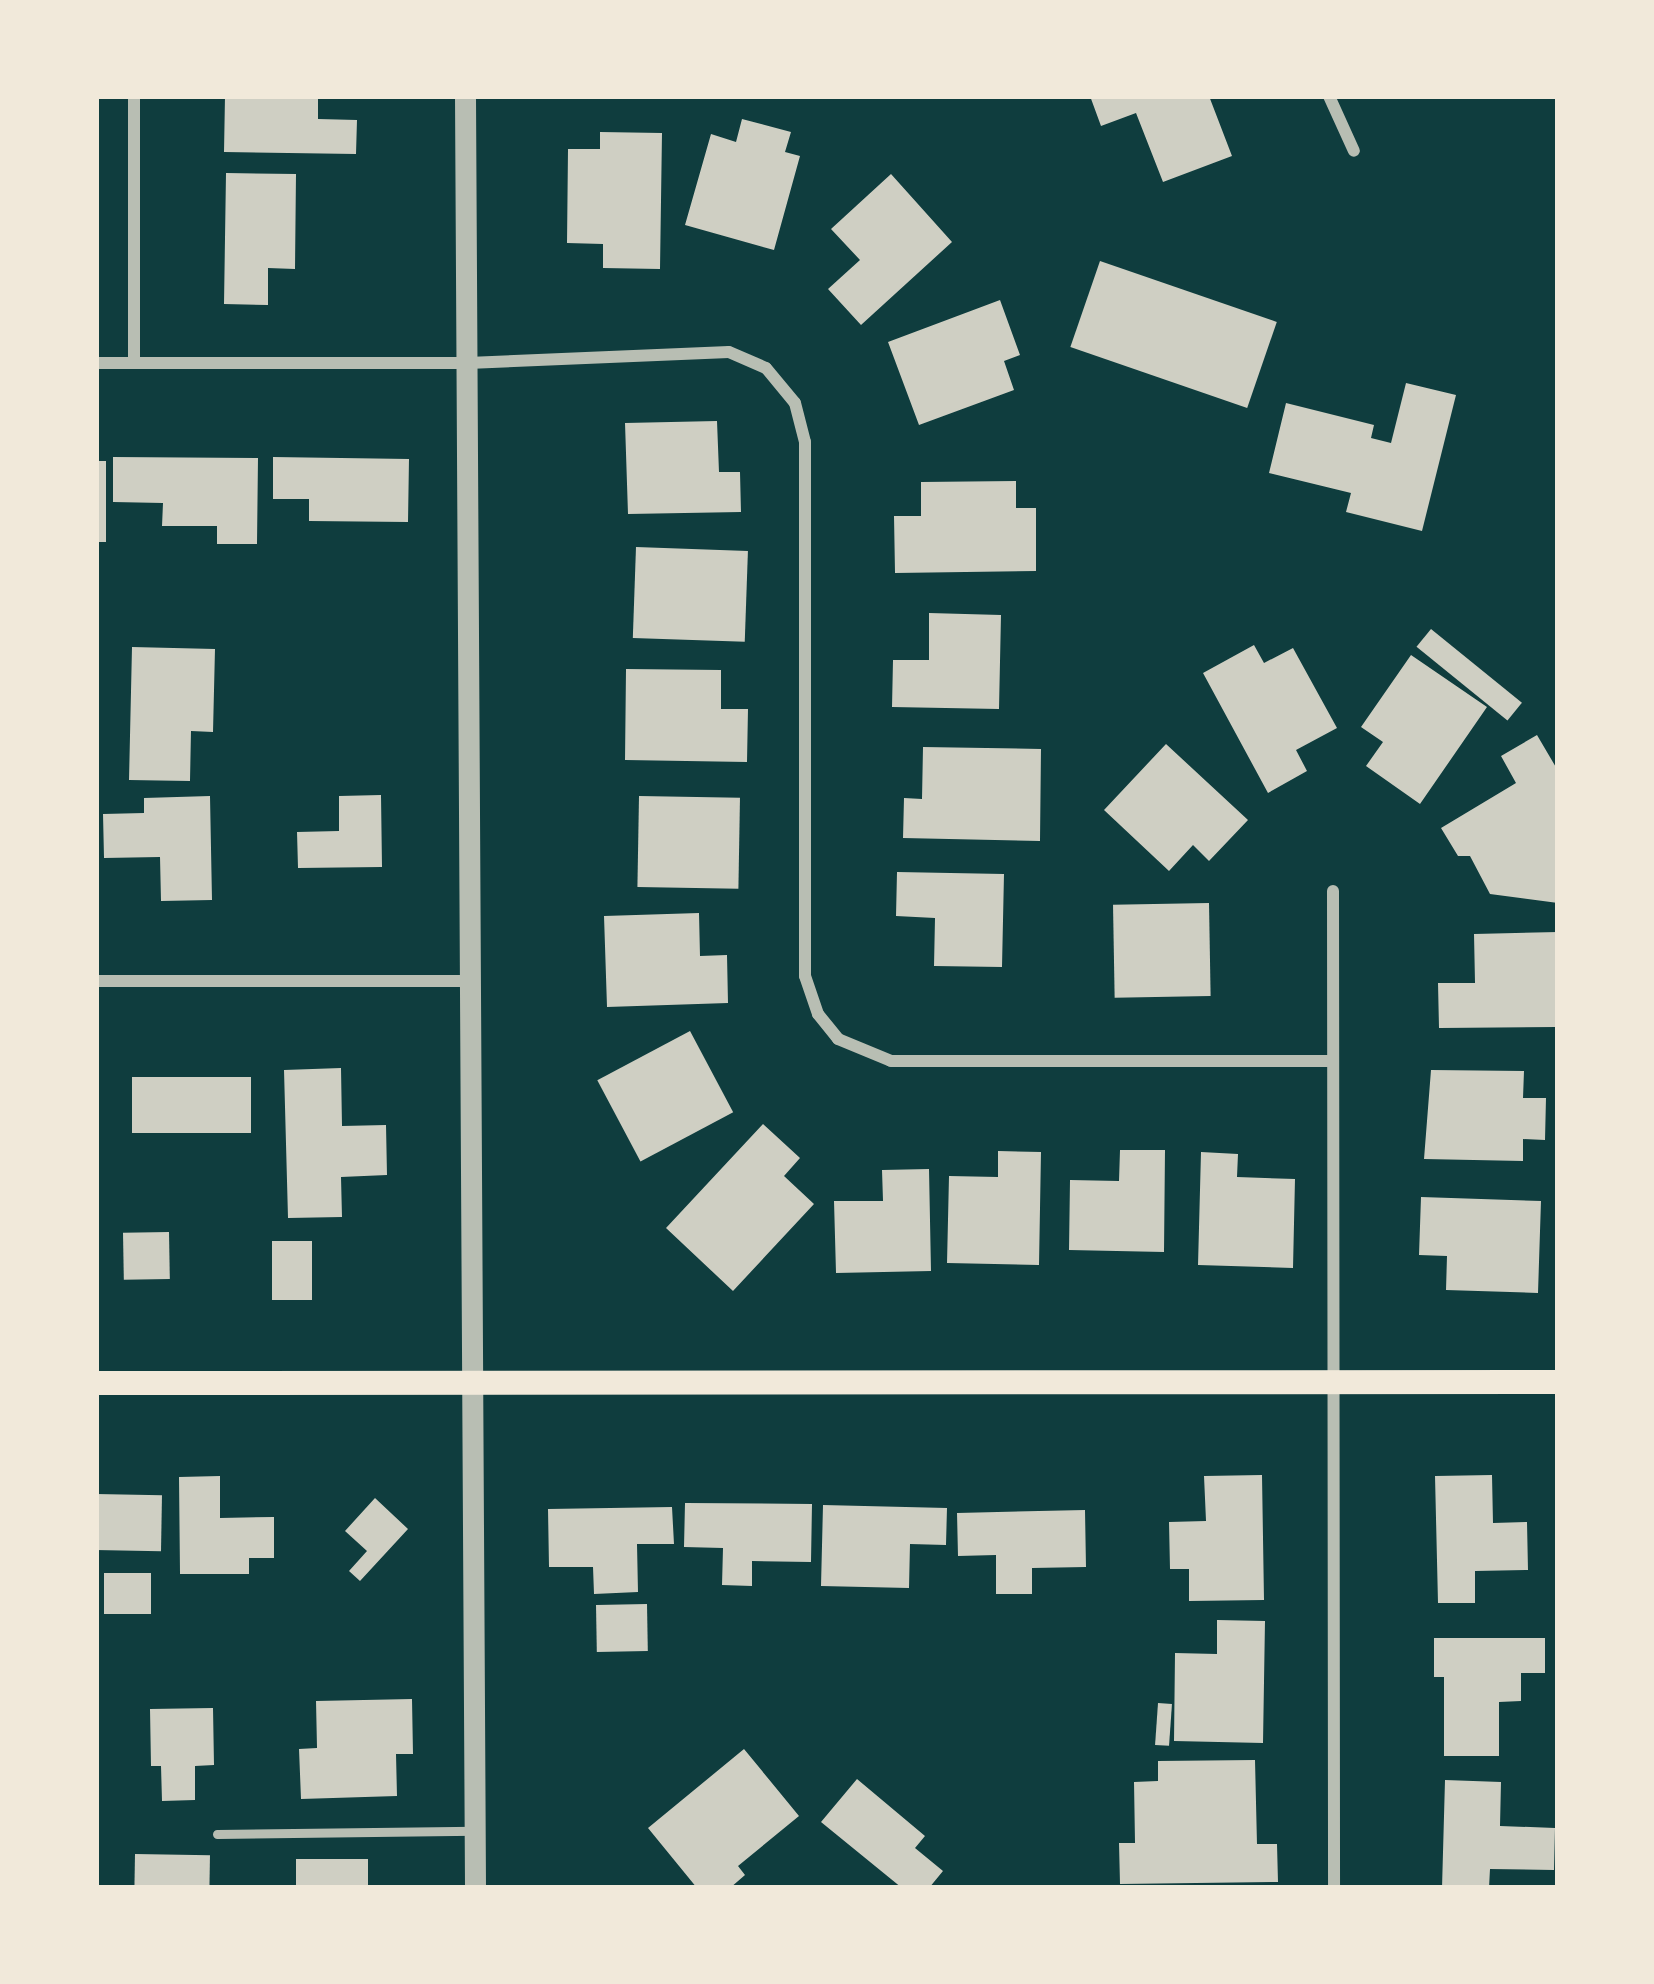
<!DOCTYPE html>
<html>
<head>
<meta charset="utf-8">
<style>
  body { margin:0 }
  #map { position:relative; width:1654px; height:1984px; overflow:hidden; background:#0f3d3e; font-family:Raleway,sans-serif }
  div>[style] { position:absolute }
  .building>* { inset:0; background:#cfcfc3; transform-origin:0 0 }
  .service>* { height:9px; margin:-4.5px; padding:0 4.5px; transform-origin:4.5px; border-radius:4.5px; background:#b8beb3 }
  .minor>* { height:12px; margin:-6px; padding:0 6px; transform-origin:6px; border-radius:6px; background:#b8beb3 }
  .tertiary>* { height:21px; margin:-10.5px; padding:0 10.5px; transform-origin:10.5px; border-radius:10.5px; background:#b8beb3 }
  .secondary>* { height:24px; margin:-12px; padding:0 12px; transform-origin:12px; border-radius:12px; background:#f1e9da }
  span { translate:-50% -50%; white-space:nowrap; text-align:center; line-height:1.15; -webkit-text-stroke:9px #f1e9da; paint-order:stroke }
  .frame { position:absolute; inset:0; border:99px solid #f1e9da; pointer-events:none }
</style>
</head>
<body>
<div id="map">
  <div class="building">
    <div style="clip-path:polygon(225px 96px,318px 96px,318px 119px,357px 120px,356px 154px,224px 152px)"></div>
    <div style="clip-path:polygon(1090px 96px,1209px 96px,1232px 156px,1163px 182px,1136px 113px,1101px 126px)"></div>
    <div style="clip-path:polygon(742px 119px,791px 132px,785px 152px,800px 156px,774px 250px,685px 225px,711px 134px,736px 142px)"></div>
    <div style="clip-path:polygon(600px 132px,662px 133px,660px 269px,603px 268px,603px 244px,567px 243px,568px 149px,600px 149px)"></div>
    <div style="clip-path:polygon(226px 173px,296px 174px,295px 269px,268px 268px,268px 305px,224px 304px)"></div>
    <div style="clip-path:polygon(891px 174px,952px 242px,861px 325px,828px 289px,860px 260px,831px 229px)"></div>
    <div style="left:1100px;top:261px;width:187px;height:91px;rotate:19deg"></div>
    <div style="clip-path:polygon(1000px 300px,1020px 355px,1004px 361px,1014px 390px,919px 425px,888px 342px)"></div>
    <div style="clip-path:polygon(1406px 383px,1456px 395px,1422px 531px,1346px 512px,1351px 493px,1269px 473px,1286px 403px,1374px 425px,1371px 438px,1391px 443px)"></div>
    <div style="clip-path:polygon(717px 421px,719px 472px,740px 472px,741px 512px,628px 514px,625px 423px)"></div>
    <div style="clip-path:polygon(113px 457px,258px 458px,257px 544px,217px 544px,217px 526px,162px 526px,163px 503px,113px 502px)"></div>
    <div style="clip-path:polygon(273px 457px,409px 459px,408px 522px,309px 521px,309px 499px,273px 499px)"></div>
    <div style="left:96px;top:461px;width:10px;height:81px"></div>
    <div style="clip-path:polygon(1016px 481px,1016px 508px,1036px 508px,1036px 571px,895px 573px,894px 516px,921px 516px,921px 482px)"></div>
    <div style="left:636px;top:547px;width:112px;height:91px;rotate:2deg"></div>
    <div style="clip-path:polygon(929px 613px,1001px 615px,999px 709px,892px 707px,893px 660px,929px 660px)"></div>
    <div style="left:1431px;top:629px;width:117px;height:23px;rotate:39deg"></div>
    <div style="clip-path:polygon(1254px 645px,1264px 663px,1293px 648px,1337px 728px,1296px 750px,1307px 771px,1268px 793px,1203px 673px)"></div>
    <div style="clip-path:polygon(132px 647px,215px 649px,213px 732px,191px 731px,190px 781px,129px 780px)"></div>
    <div style="clip-path:polygon(1411px 655px,1487px 707px,1420px 804px,1366px 766px,1383px 742px,1361px 727px)"></div>
    <div style="clip-path:polygon(626px 669px,721px 670px,721px 709px,748px 709px,747px 762px,625px 760px)"></div>
    <div style="clip-path:polygon(1537px 735px,1557px 769px,1558px 903px,1490px 894px,1470px 856px,1458px 856px,1441px 828px,1516px 783px,1501px 756px)"></div>
    <div style="clip-path:polygon(1166px 744px,1248px 820px,1209px 861px,1193px 845px,1169px 871px,1104px 810px)"></div>
    <div style="clip-path:polygon(923px 747px,1041px 749px,1040px 841px,903px 838px,904px 798px,922px 799px)"></div>
    <div style="clip-path:polygon(381px 795px,382px 867px,298px 868px,297px 832px,339px 831px,339px 796px)"></div>
    <div style="clip-path:polygon(210px 796px,212px 900px,161px 901px,160px 857px,104px 858px,103px 814px,144px 813px,144px 798px)"></div>
    <div style="left:639px;top:796px;width:101px;height:91px;rotate:1deg"></div>
    <div style="clip-path:polygon(897px 872px,1004px 874px,1002px 967px,934px 966px,935px 918px,896px 916px)"></div>
    <div style="left:1209px;top:903px;width:93px;height:96px;rotate:89deg"></div>
    <div style="clip-path:polygon(699px 913px,700px 956px,727px 955px,728px 1003px,607px 1007px,604px 916px)"></div>
    <div style="clip-path:polygon(1558px 932px,1556px 1027px,1439px 1028px,1438px 983px,1475px 983px,1474px 934px)"></div>
    <div style="left:690px;top:1031px;width:92px;height:105px;rotate:62deg"></div>
    <div style="clip-path:polygon(341px 1068px,342px 1126px,386px 1125px,387px 1175px,341px 1177px,342px 1217px,288px 1218px,284px 1070px)"></div>
    <div style="clip-path:polygon(1431px 1070px,1524px 1071px,1523px 1098px,1546px 1098px,1545px 1140px,1523px 1139px,1523px 1161px,1424px 1159px)"></div>
    <div style="left:132px;top:1077px;width:119px;height:56px"></div>
    <div style="clip-path:polygon(763px 1124px,800px 1158px,784px 1176px,814px 1204px,733px 1291px,666px 1228px)"></div>
    <div style="clip-path:polygon(1120px 1150px,1165px 1150px,1164px 1252px,1069px 1250px,1070px 1180px,1119px 1181px)"></div>
    <div style="clip-path:polygon(998px 1151px,1041px 1152px,1039px 1265px,947px 1263px,949px 1176px,998px 1177px)"></div>
    <div style="clip-path:polygon(1201px 1152px,1238px 1154px,1237px 1177px,1295px 1179px,1293px 1268px,1198px 1265px)"></div>
    <div style="clip-path:polygon(929px 1169px,931px 1271px,836px 1273px,834px 1201px,883px 1201px,882px 1170px)"></div>
    <div style="clip-path:polygon(1421px 1197px,1541px 1201px,1538px 1293px,1446px 1290px,1447px 1256px,1419px 1255px)"></div>
    <div style="left:169px;top:1232px;width:47px;height:46px;rotate:89deg"></div>
    <div style="left:272px;top:1241px;width:40px;height:59px"></div>
    <div style="clip-path:polygon(1262px 1475px,1264px 1600px,1189px 1601px,1189px 1569px,1170px 1569px,1169px 1522px,1206px 1521px,1204px 1476px)"></div>
    <div style="clip-path:polygon(1492px 1475px,1493px 1523px,1527px 1522px,1528px 1570px,1475px 1571px,1475px 1603px,1438px 1603px,1435px 1476px)"></div>
    <div style="clip-path:polygon(220px 1476px,220px 1518px,274px 1517px,274px 1558px,249px 1558px,249px 1574px,180px 1574px,179px 1477px)"></div>
    <div style="left:96px;top:1494px;width:66px;height:56px;rotate:1deg"></div>
    <div style="clip-path:polygon(375px 1498px,408px 1529px,360px 1581px,349px 1571px,367px 1551px,345px 1531px)"></div>
    <div style="clip-path:polygon(685px 1503px,812px 1504px,811px 1562px,752px 1561px,752px 1586px,722px 1585px,723px 1548px,684px 1547px)"></div>
    <div style="clip-path:polygon(823px 1505px,947px 1508px,946px 1545px,910px 1544px,909px 1588px,821px 1586px)"></div>
    <div style="clip-path:polygon(672px 1507px,674px 1544px,637px 1544px,638px 1592px,594px 1594px,593px 1567px,549px 1567px,548px 1509px)"></div>
    <div style="clip-path:polygon(1085px 1510px,1086px 1567px,1032px 1568px,1032px 1594px,996px 1594px,996px 1555px,958px 1556px,957px 1513px)"></div>
    <div style="left:104px;top:1573px;width:47px;height:41px"></div>
    <div style="left:647px;top:1604px;width:47px;height:51px;rotate:89deg"></div>
    <div style="clip-path:polygon(1217px 1620px,1265px 1621px,1263px 1743px,1174px 1741px,1175px 1653px,1217px 1654px)"></div>
    <div style="clip-path:polygon(1434px 1638px,1545px 1638px,1545px 1673px,1521px 1673px,1521px 1701px,1499px 1702px,1499px 1756px,1444px 1756px,1444px 1677px,1434px 1677px)"></div>
    <div style="clip-path:polygon(412px 1699px,413px 1754px,396px 1754px,397px 1796px,301px 1799px,299px 1749px,317px 1748px,316px 1701px)"></div>
    <div style="left:1158px;top:1703px;width:14px;height:42px;rotate:4deg"></div>
    <div style="clip-path:polygon(213px 1708px,214px 1765px,195px 1766px,195px 1800px,162px 1801px,161px 1766px,151px 1766px,150px 1709px)"></div>
    <div style="clip-path:polygon(744px 1749px,799px 1816px,738px 1866px,745px 1875px,730px 1888px,697px 1888px,648px 1828px)"></div>
    <div style="clip-path:polygon(1255px 1760px,1257px 1844px,1277px 1844px,1278px 1882px,1120px 1884px,1119px 1843px,1135px 1843px,1134px 1782px,1158px 1781px,1158px 1761px)"></div>
    <div style="clip-path:polygon(857px 1779px,925px 1836px,915px 1848px,943px 1871px,929px 1888px,902px 1888px,821px 1822px)"></div>
    <div style="clip-path:polygon(1445px 1780px,1501px 1782px,1500px 1826px,1555px 1828px,1554px 1870px,1490px 1869px,1489px 1888px,1442px 1888px)"></div>
    <div style="left:135px;top:1854px;width:75px;height:34px;rotate:1deg"></div>
    <div style="left:296px;top:1859px;width:72px;height:29px"></div>
  </div>
  <div class="service">
    <div style="left:217px;top:1834px;width:258px;rotate:-0.7deg"></div>
  </div>
  <div class="minor">
    <div style="left:134px;top:96px;width:267px;rotate:90deg"></div>
    <div style="left:1329px;top:96px;width:60px;rotate:65.6deg"></div>
    <div style="left:96px;top:363px;width:372px"></div>
    <div style="left:468px;top:363px;width:261px;rotate:-2.4deg"></div>
    <div style="left:729px;top:352px;width:40px;rotate:23.4deg"></div>
    <div style="left:766px;top:368px;width:45px;rotate:50.4deg"></div>
    <div style="left:795px;top:403px;width:40px;rotate:75.6deg"></div>
    <div style="left:805px;top:442px;width:534px;rotate:90deg"></div>
    <div style="left:805px;top:976px;width:40px;rotate:71.1deg"></div>
    <div style="left:818px;top:1014px;width:32px;rotate:51deg"></div>
    <div style="left:838px;top:1039px;width:57px;rotate:22.5deg"></div>
    <div style="left:891px;top:1061px;width:442px"></div>
    <div style="left:1333px;top:891px;width:997px;rotate:89.94deg"></div>
    <div style="left:96px;top:981px;width:373px"></div>
  </div>
  <div class="tertiary">
    <div style="left:465px;top:96px;width:1792px;rotate:89.68deg"></div>
  </div>
  <div class="secondary">
    <div style="left:96px;top:1383px;width:1462px;rotate:-0.04deg"></div>
  </div>
  <div class="frame"></div>
</div>
</body>
</html>
